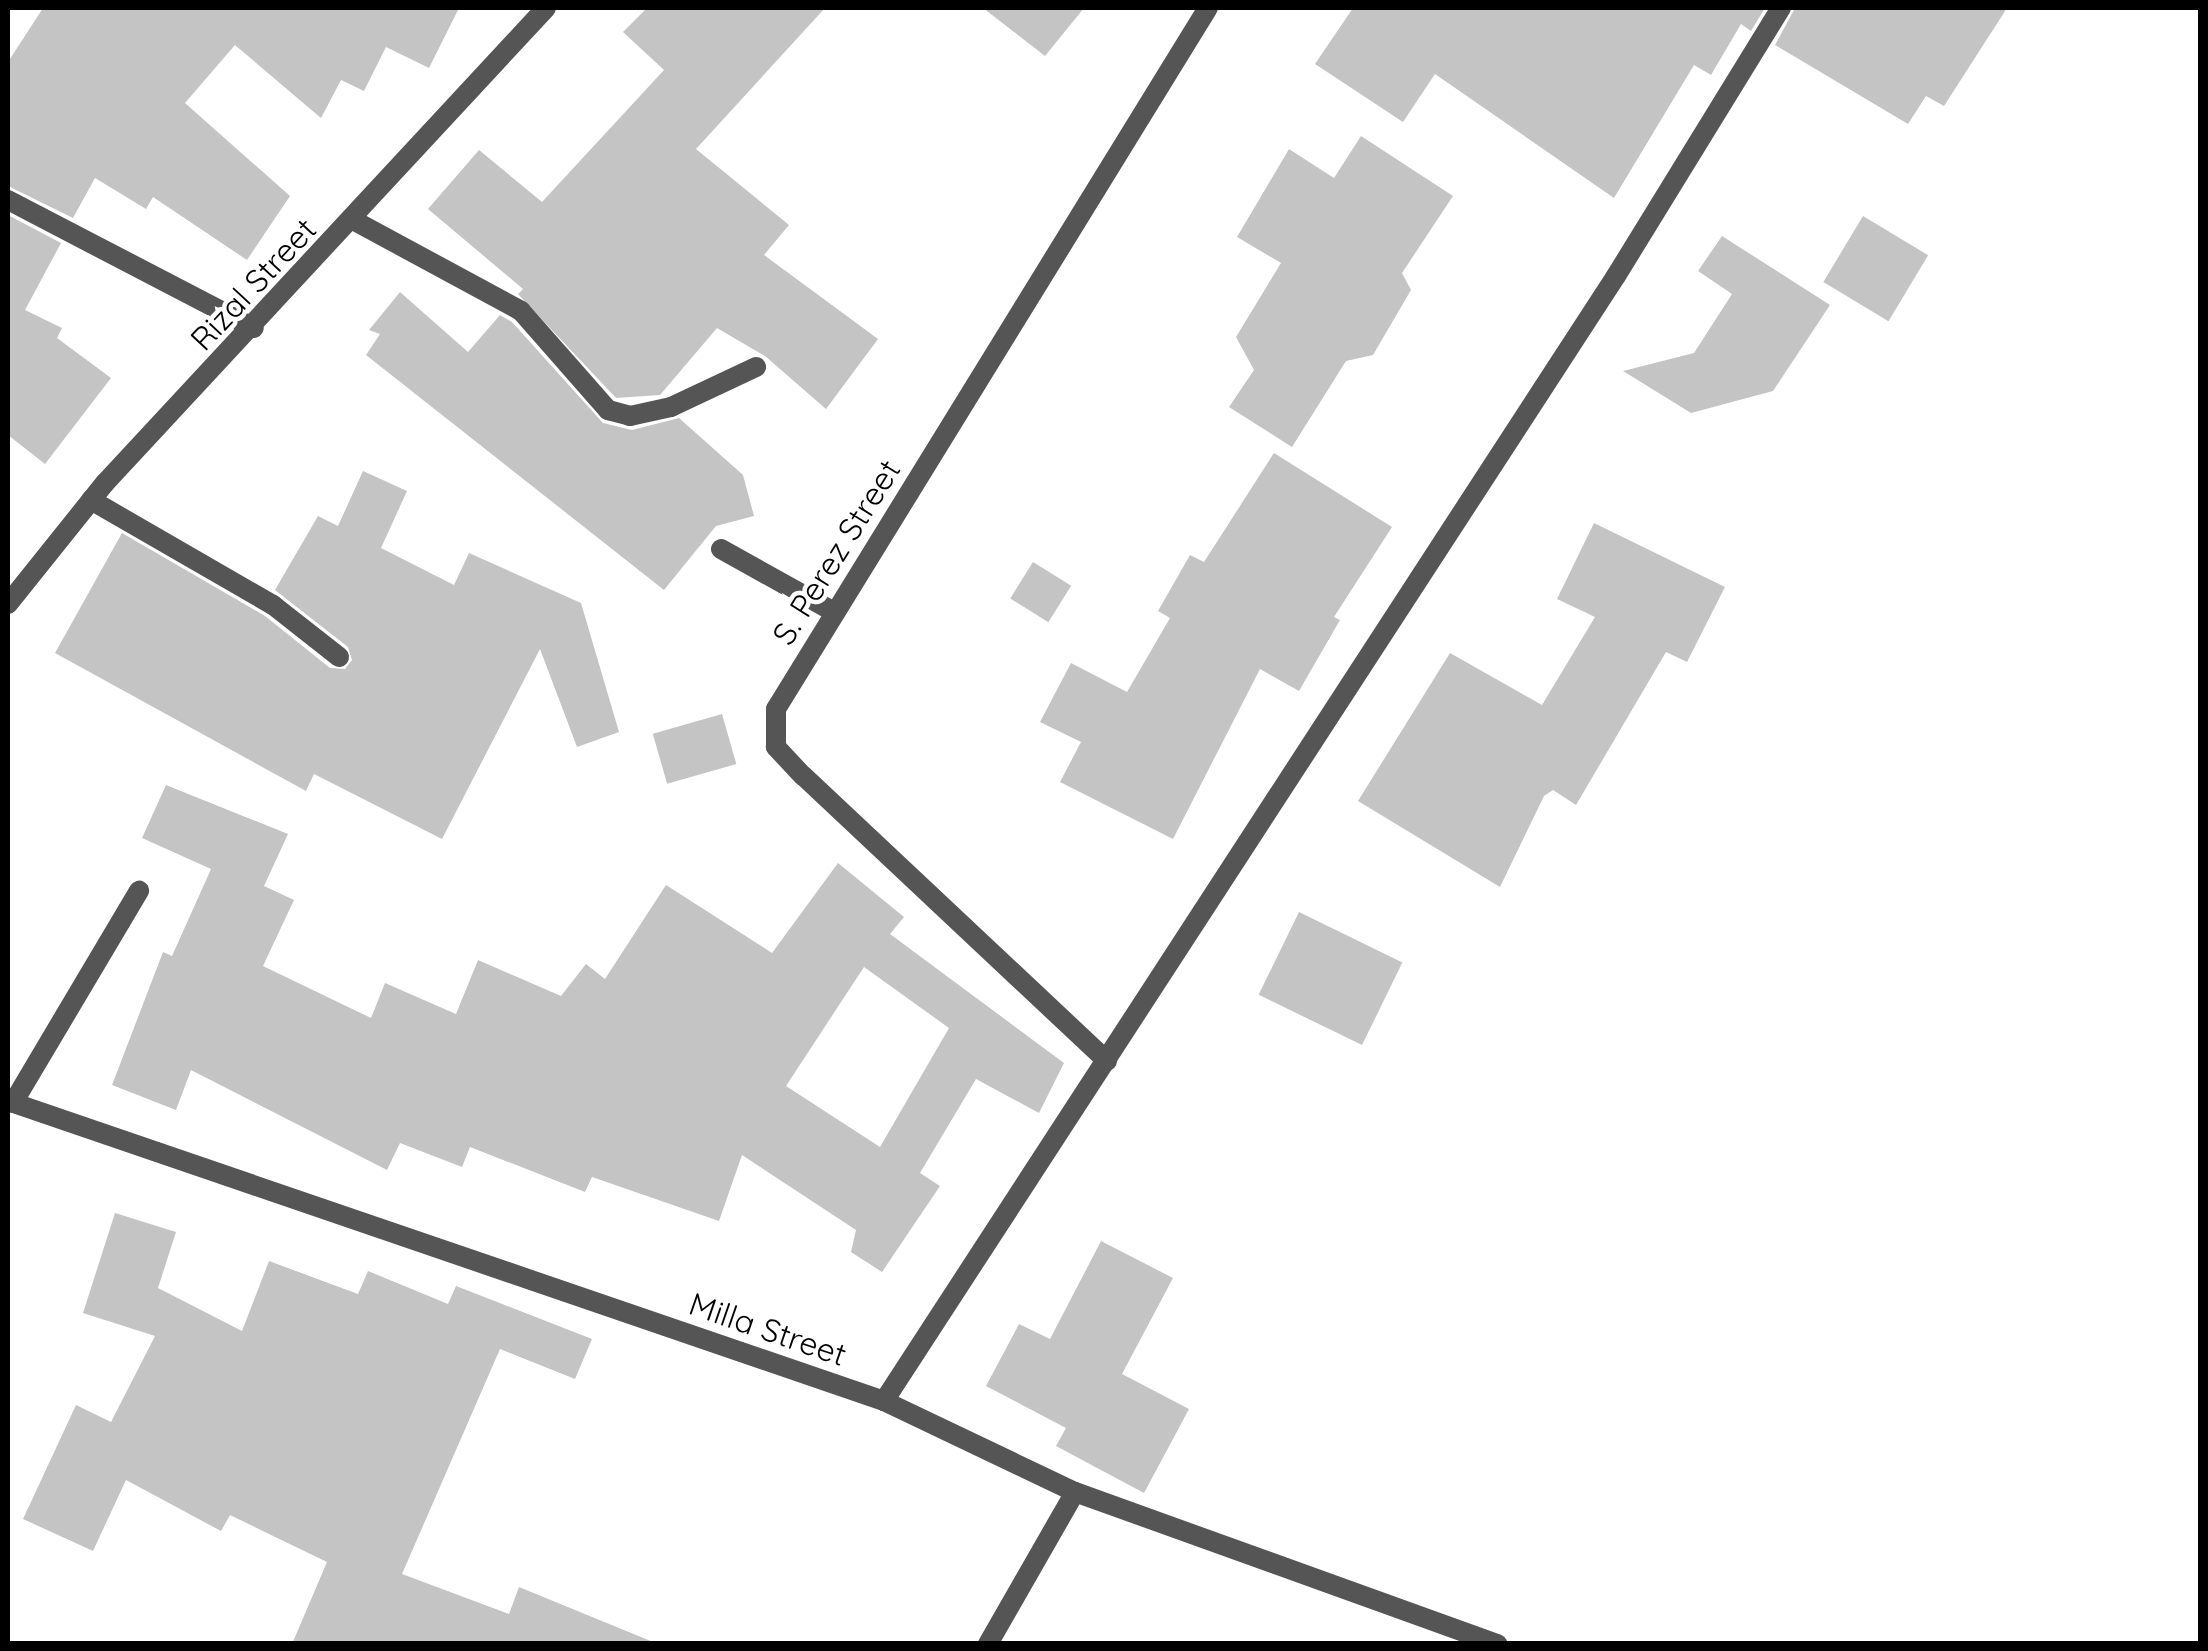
<!DOCTYPE html>
<html>
<head>
<meta charset="utf-8">
<style>
  body { margin:0 }
  #map { position:relative; width:2208px; height:1651px; overflow:hidden; background:#fff; font-family:Quicksand,sans-serif }
  div>[style] { position:absolute }
  .building>* { inset:0; background:#c4c4c4; transform-origin:0 0 }
  .minor>* { height:20px; margin:-10px; padding:0 10px; transform-origin:10px; border-radius:10px; background:#555 }
  .tertiary>* { height:20px; margin:-10px; padding:0 10px; transform-origin:10px; border-radius:10px; background:#555 }
  span { translate:-50% -50%; white-space:nowrap; text-align:center; line-height:1.15; -webkit-text-stroke:9px #fff; paint-order:stroke }
  .street-label { font-size:32px; color:#000 }
  .frame { position:absolute; inset:0; border:10px solid #000; pointer-events:none }
</style>
</head>
<body>
<div id="map">
  <div class="building">
    <div style="clip-path:polygon(43px 8px,459px 8px,429px 68px,386px 47px,364px 91px,341px 80px,321px 118px,235px 45px,185px 103px,290px 196px,247px 260px,153px 197px,146px 209px,95px 178px,73px 218px,8px 186px,8px 62px)"></div>
    <div style="clip-path:polygon(647px 8px,825px 8px,696px 149px,789px 225px,764px 255px,878px 339px,826px 409px,765px 356px,717px 328px,660px 395px,616px 398px,518px 294px,523px 289px,428px 209px,479px 150px,542px 202px,664px 70px,623px 32px)"></div>
    <div style="clip-path:polygon(983px 8px,1084px 8px,1045px 56px)"></div>
    <div style="clip-path:polygon(1353px 8px,1765px 8px,1751px 31px,1741px 24px,1711px 75px,1694px 65px,1614px 198px,1435px 74px,1403px 122px,1315px 64px)"></div>
    <div style="clip-path:polygon(1795px 8px,2007px 8px,1944px 106px,1926px 96px,1908px 124px,1775px 45px)"></div>
    <div style="clip-path:polygon(1361px 136px,1453px 196px,1402px 273px,1411px 290px,1373px 355px,1346px 361px,1292px 447px,1229px 407px,1254px 370px,1236px 337px,1281px 263px,1237px 237px,1289px 149px,1334px 178px)"></div>
    <div style="clip-path:polygon(8px 215px,61px 243px,25px 310px,62px 328px,57px 338px,111px 378px,45px 464px,8px 435px)"></div>
    <div style="left:1863px;top:216px;width:76px;height:77px;rotate:31deg"></div>
    <div style="clip-path:polygon(1722px 236px,1830px 305px,1773px 391px,1691px 413px,1623px 371px,1694px 353px,1732px 294px,1698px 271px)"></div>
    <div style="clip-path:polygon(400px 292px,468px 352px,500px 315px,512px 322px,603px 423px,632px 430px,679px 418px,743px 475px,754px 516px,716px 526px,664px 590px,366px 355px,380px 334px,369px 330px)"></div>
    <div style="clip-path:polygon(1274px 453px,1392px 527px,1334px 617px,1340px 620px,1299px 691px,1260px 669px,1173px 839px,1060px 782px,1081px 742px,1040px 722px,1071px 663px,1127px 692px,1170px 618px,1158px 611px,1190px 555px,1204px 562px)"></div>
    <div style="clip-path:polygon(363px 471px,407px 491px,381px 548px,454px 585px,469px 553px,581px 603px,619px 732px,577px 747px,540px 649px,442px 839px,314px 774px,306px 791px,55px 653px,122px 533px,265px 616px,330px 668px,345px 669px,352px 660px,348px 647px,275px 590px,318px 516px,338px 526px)"></div>
    <div style="clip-path:polygon(1594px 523px,1725px 587px,1687px 662px,1666px 652px,1576px 805px,1553px 790px,1544px 796px,1500px 887px,1358px 801px,1450px 653px,1542px 705px,1595px 617px,1557px 599px)"></div>
    <div style="left:1033px;top:562px;width:45px;height:43px;rotate:32deg"></div>
    <div style="left:722px;top:714px;width:52px;height:72px;rotate:74deg"></div>
    <div style="clip-path:polygon(evenodd,166px 785px,288px 834px,264px 886px,294px 900px,263px 966px,371px 1018px,385px 983px,456px 1014px,478px 960px,561px 996px,586px 964px,605px 979px,666px 885px,772px 953px,838px 863px,904px 917px,890px 934px,1064px 1063px,1039px 1113px,976px 1079px,920px 1173px,940px 1186px,882px 1272px,851px 1252px,856px 1230px,742px 1155px,719px 1221px,592px 1177px,585px 1192px,470px 1147px,462px 1167px,400px 1143px,387px 1170px,191px 1070px,176px 1110px,112px 1085px,163px 952px,172px 956px,211px 869px,142px 838px,166px 785px,864px 967px,949px 1028px,880px 1147px,786px 1086px,864px 967px)"></div>
    <div style="left:1299px;top:912px;width:115px;height:92px;rotate:26deg"></div>
    <div style="clip-path:polygon(115px 1213px,176px 1232px,158px 1288px,242px 1331px,269px 1261px,358px 1294px,368px 1271px,448px 1304px,456px 1286px,592px 1339px,575px 1379px,500px 1349px,402px 1574px,509px 1614px,519px 1587px,658px 1644px,292px 1644px,327px 1562px,230px 1515px,221px 1531px,126px 1480px,93px 1551px,23px 1519px,76px 1405px,111px 1422px,155px 1336px,83px 1313px)"></div>
    <div style="clip-path:polygon(1101px 1241px,1173px 1278px,1122px 1374px,1189px 1409px,1144px 1493px,1056px 1446px,1066px 1428px,986px 1386px,1019px 1324px,1050px 1339px)"></div>
  </div>
  <div class="minor">
    <div style="left:8px;top:200px;width:277px;rotate:27.5deg"></div>
    <div style="left:353px;top:220px;width:191px;rotate:28.4deg"></div>
    <div style="left:521px;top:311px;width:132px;rotate:48.7deg"></div>
    <div style="left:608px;top:410px;width:23px;rotate:15deg"></div>
    <div style="left:630px;top:416px;width:42px;rotate:-12.4deg"></div>
    <div style="left:671px;top:407px;width:94px;rotate:-25.2deg"></div>
    <div style="left:91px;top:500px;width:210px;rotate:30deg"></div>
    <div style="left:273px;top:605px;width:84px;rotate:38.2deg"></div>
    <div style="left:721px;top:549px;width:129px;rotate:29.1deg"></div>
    <div style="left:1107px;top:1061px;width:417px;rotate:-136.8deg"></div>
    <div style="left:803px;top:776px;width:40px;rotate:-133deg"></div>
    <div style="left:776px;top:747px;width:38px;rotate:-90deg"></div>
    <div style="left:776px;top:709px;width:823px;rotate:-58.36deg"></div>
    <div style="left:8px;top:1101px;width:926px;rotate:18.9deg"></div>
    <div style="left:884px;top:1401px;width:212px;rotate:25.5deg"></div>
    <div style="left:1075px;top:1492px;width:449px;rotate:19.8deg"></div>
    <div style="left:13px;top:1103px;width:247px;rotate:-59.3deg"></div>
    <div style="left:884px;top:1401px;width:1342px;rotate:-56.95deg"></div>
    <div style="left:1616px;top:276px;width:315px;rotate:-58.4deg"></div>
    <div style="left:988px;top:1644px;width:175px;rotate:-60.2deg"></div>
  </div>
  <div class="tertiary">
    <div style="left:8px;top:604px;width:155px;rotate:-51.3deg"></div>
    <div style="left:105px;top:483px;width:648px;rotate:-47.13deg"></div>
  </div>
  <div class="street-label">
    <span style="left:253px;top:284px;rotate:-47deg">Rizal Street</span>
    <span style="left:836px;top:552px;rotate:-58deg">S. Perez Street</span>
    <span style="left:768px;top:1329px;rotate:19deg">Milla Street</span>
  </div>
  <div class="frame"></div>
</div>
</body>
</html>
